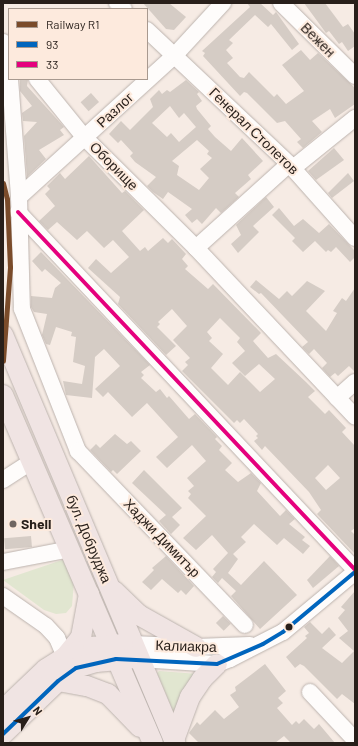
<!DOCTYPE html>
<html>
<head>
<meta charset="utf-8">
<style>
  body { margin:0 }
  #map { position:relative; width:358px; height:746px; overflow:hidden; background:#f6ebe4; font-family:Barlow,sans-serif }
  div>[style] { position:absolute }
  .green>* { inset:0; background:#e1e6d0 }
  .building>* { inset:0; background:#d5ccc5; transform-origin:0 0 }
  .roads { filter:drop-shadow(0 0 1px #bcb3ae) drop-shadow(0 0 1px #bcb3ae) }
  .minor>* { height:16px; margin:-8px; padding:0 8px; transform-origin:8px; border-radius:8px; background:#fefcfb }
  .major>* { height:20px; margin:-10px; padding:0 10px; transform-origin:10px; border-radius:10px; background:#f0e4e3 }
  .bus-1>* { height:4px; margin:-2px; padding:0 2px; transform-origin:2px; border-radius:2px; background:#0065bd }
  .bus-2>* { height:4px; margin:-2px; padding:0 2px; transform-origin:2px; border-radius:2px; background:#e5007d }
  .rail-1>* { height:5px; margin:-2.5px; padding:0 2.5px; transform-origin:2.5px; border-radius:2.5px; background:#7a4b2a }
  .dots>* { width:11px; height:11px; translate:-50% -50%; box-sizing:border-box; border:2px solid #fdeadd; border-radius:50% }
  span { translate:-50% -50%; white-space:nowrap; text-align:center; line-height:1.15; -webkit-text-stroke:4px #fdeadd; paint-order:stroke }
  .street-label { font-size:14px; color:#281f1a }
  .poi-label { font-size:14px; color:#281f1a; font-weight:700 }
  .left { translate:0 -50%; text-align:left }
  .frame { position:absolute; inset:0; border:4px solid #281f1a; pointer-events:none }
  .legend { position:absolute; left:8px; top:8px; width:140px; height:72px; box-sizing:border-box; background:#fdeadd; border:1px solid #a8998f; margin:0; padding:5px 7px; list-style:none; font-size:12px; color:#281f1a }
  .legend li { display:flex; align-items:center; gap:8px; height:20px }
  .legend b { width:20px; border:1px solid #a8998f }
  .north { position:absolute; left:8px; top:698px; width:40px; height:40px; -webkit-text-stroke:3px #fdeadd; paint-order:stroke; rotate:53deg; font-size:11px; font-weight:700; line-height:16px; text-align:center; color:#281f1a }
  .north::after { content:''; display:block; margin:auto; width:14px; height:18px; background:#281f1a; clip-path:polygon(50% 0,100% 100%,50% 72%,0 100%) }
</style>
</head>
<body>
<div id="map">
  <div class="green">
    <div style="clip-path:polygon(65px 559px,74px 581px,72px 606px,66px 613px,56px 614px,44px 610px,3px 580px)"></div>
    <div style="clip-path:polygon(159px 671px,198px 674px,177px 711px,173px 711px,157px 673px)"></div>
  </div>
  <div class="building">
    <div style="clip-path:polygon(143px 3px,169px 3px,186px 17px,174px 30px,166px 29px)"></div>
    <div style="clip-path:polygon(247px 3px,260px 3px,273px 15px,276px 12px,299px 44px,292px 50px,271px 24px,268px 27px,255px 15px,229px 40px,233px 43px,226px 50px,233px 58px,227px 63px,240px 77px,244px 78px,249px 72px,274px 97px,277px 94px,286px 104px,304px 91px,282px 65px,301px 50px,310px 60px,318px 53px,355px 88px,355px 104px,335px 118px,330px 109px,312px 121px,322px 132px,303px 148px,297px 142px,301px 139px,285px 121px,277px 123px,247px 93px,244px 92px,240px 96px,203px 56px,205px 53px,202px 51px,250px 7px)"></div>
    <div style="clip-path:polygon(304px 3px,325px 3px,343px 27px,348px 24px,355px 34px,355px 46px,348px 51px,342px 42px,339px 44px,329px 31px,326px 33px)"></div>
    <div style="clip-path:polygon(20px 79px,28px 79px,27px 86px,64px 127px,60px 130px,64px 135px,39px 150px,46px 159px,27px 177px,24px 136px,37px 122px,23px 121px,22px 113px,32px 106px,20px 91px)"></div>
    <div style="clip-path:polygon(evenodd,186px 80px,199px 92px,197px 94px,202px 101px,196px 106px,197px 109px,211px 126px,208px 129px,215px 137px,231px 151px,242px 138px,263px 161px,248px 175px,251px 179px,235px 193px,239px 197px,221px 213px,216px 208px,202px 224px,197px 219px,192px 223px,185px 215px,192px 209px,168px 192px,163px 199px,153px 192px,147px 186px,156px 177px,135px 162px,130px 156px,133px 153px,121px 140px,118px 143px,109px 134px,121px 121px,130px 130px,153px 107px,150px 99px,159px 90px,162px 94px,167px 90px,170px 92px,186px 80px,170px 106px,179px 118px,184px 113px,196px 127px,179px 142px,171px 133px,167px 137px,152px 123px,170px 106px,186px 80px,197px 140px,209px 151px,207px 154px,212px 158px,200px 169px,209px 178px,199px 190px,177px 175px,179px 166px,172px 161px,197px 140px)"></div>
    <div style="left:91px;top:93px;width:12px;height:14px;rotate:48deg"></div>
    <div style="clip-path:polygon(334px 148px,344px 160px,316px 180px,308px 171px)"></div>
    <div style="clip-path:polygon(evenodd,89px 156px,122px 193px,125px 191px,144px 210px,122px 231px,140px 251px,145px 247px,148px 251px,163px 238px,168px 243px,172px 239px,186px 254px,182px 259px,188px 266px,185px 269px,208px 289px,213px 284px,261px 333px,253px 341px,268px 358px,276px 354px,306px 382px,315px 391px,308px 397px,325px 414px,329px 410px,346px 428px,342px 432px,355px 446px,355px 528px,351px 531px,355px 535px,355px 554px,317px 514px,321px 510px,309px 492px,265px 446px,262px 450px,254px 441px,258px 438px,256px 436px,258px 434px,244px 419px,240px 423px,237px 420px,234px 423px,182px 371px,188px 365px,185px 362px,190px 358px,173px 340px,187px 326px,172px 309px,158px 322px,160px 324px,157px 327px,176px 346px,166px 355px,118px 304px,120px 297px,88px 268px,96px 259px,111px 273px,129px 257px,113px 240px,104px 248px,87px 231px,77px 240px,57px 222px,48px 230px,39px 221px,55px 206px,45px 194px,50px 189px,47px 186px,60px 173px,65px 179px,89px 156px,220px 318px,240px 338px,237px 342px,245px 351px,232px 363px,245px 376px,259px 364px,275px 379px,260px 392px,240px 372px,228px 385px,211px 368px,223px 354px,209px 341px,212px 338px,207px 332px,220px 318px,89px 156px,328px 465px,340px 478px,326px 490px,315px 478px,328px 465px)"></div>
    <div style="clip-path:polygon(348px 173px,354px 181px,332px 198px,328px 193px)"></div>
    <div style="clip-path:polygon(266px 197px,274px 207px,253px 226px,259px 232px,238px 253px,231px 244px,241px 235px,236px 225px)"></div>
    <div style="clip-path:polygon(279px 208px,294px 226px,303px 219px,319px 233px,329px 224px,355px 251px,355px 257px,350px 262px,336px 247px,331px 252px,328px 250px,326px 252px,315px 241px,303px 252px,292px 241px,295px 238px,272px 215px)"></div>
    <div style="clip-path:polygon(41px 252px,150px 365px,141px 372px,144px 375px,141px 378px,156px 392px,160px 389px,167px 398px,169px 396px,189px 419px,195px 414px,217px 437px,215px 439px,222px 446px,219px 450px,232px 463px,225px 470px,238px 482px,251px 473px,261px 483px,257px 491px,280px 516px,286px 510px,295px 519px,289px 524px,305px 537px,302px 540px,310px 546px,303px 554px,284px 538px,277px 545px,254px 524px,241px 537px,246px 542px,233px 554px,238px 559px,228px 573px,241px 585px,264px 561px,297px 595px,260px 629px,231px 596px,236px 591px,222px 578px,218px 583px,212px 577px,216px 572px,213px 569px,228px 553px,212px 535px,196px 550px,183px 538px,206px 516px,188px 498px,191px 494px,188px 491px,194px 486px,187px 478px,206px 461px,192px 445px,167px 468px,156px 457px,178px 437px,147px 403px,132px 417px,108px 392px,103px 397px,95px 389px,120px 366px,104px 349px,95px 357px,92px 398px,66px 395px,63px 381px,82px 384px,85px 366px,73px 362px,76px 337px,71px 336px,72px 332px,56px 327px,50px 345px,46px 344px,42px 335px,47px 314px,34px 312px,31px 307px,31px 296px,52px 298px,55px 288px,61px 283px,45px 269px,42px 272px,32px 261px)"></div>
    <div style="clip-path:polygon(256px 280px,279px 299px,287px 291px,292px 296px,307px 281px,325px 291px,306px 311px,326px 331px,337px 313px,333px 311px,342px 298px,346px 301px,355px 288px,355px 372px,349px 366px,338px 376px,335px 373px,330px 377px,322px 368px,327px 363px,314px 349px,309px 354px,302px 347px,308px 342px,261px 293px,259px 294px,250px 287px)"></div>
    <div style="clip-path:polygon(115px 434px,127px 444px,131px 441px,141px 451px,117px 474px,113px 470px,111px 472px,90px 450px,96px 444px,100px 448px)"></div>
    <div style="clip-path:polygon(144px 470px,182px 508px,172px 517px,180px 525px,171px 534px,159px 521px,166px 515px,132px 483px)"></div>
    <div style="left:31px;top:536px;width:11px;height:27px;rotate:85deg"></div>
    <div style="clip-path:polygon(166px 556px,194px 586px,186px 595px,181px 590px,178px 593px,162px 579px,151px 590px,142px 582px,154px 570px,152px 568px)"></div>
    <div style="clip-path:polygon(330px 556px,339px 566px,313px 588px,307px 580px)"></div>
    <div style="clip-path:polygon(355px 591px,355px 704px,342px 694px,337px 699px,304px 666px,300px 664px,295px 668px,286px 657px,307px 638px,305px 636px,309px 633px,304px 627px,310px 622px,322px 634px,329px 627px,336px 635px,322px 648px,342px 663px,354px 651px,339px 638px,348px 631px,338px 618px,345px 610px,341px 607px)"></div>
    <div style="left:223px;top:616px;width:11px;height:10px;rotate:45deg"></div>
    <div style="clip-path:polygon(265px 664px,286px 691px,278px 698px,283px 703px,277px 708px,292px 725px,296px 721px,299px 724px,304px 719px,314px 729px,319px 724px,335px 743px,291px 743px,284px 736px,275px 743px,199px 743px,189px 733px,197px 722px,200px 725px,215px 710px,224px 719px,239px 707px,230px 695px,236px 691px,235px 687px)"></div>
  </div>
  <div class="roads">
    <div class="minor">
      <div style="left:117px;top:3px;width:9px;rotate:41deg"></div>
      <div style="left:281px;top:3px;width:104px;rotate:44.6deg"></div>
      <div style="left:147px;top:30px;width:195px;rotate:43.3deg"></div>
      <div style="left:289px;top:164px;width:99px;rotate:48.3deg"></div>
      <div style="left:3px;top:42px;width:32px;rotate:79deg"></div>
      <div style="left:10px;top:79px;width:118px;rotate:85.6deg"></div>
      <div style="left:19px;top:197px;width:112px;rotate:88.5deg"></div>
      <div style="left:22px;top:309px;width:153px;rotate:68.5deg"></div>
      <div style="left:78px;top:451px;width:241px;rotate:46.2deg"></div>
      <div style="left:37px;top:79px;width:76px;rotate:50.9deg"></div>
      <div style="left:85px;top:138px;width:156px;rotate:44.7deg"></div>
      <div style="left:196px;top:248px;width:232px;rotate:46.7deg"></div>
      <div style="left:293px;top:168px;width:80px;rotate:-38.9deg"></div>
      <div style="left:19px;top:197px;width:211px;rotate:-42.3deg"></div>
      <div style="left:175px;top:55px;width:71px;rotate:-47.3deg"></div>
      <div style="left:18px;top:212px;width:491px;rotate:46.7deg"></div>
      <div style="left:196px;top:248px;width:125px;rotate:-42.1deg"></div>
      <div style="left:337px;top:398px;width:24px;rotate:-42deg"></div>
      <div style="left:3px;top:480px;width:35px;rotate:-33deg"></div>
      <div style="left:3px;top:562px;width:68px;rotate:-11deg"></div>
      <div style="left:3px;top:596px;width:52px;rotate:34.9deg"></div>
      <div style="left:46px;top:626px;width:16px;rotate:47deg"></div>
      <div style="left:57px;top:638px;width:21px;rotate:67deg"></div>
      <div style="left:65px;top:657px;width:9px;rotate:96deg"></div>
      <div style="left:133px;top:644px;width:63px;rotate:2.7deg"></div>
      <div style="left:196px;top:647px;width:54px;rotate:-2.1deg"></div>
      <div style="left:139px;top:659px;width:78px;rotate:3.7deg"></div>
      <div style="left:217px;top:664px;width:14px;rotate:-21deg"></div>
      <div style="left:230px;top:659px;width:59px;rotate:-27deg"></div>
      <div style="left:283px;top:632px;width:94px;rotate:-39.8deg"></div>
      <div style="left:310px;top:692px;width:66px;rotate:46.8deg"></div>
    </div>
    <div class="major">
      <div style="left:3px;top:335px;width:443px;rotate:67.1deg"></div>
      <div style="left:3px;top:395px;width:379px;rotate:66.7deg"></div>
      <div style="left:114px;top:591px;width:35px;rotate:44deg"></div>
      <div style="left:139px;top:615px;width:65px;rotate:29.3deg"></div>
      <div style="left:65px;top:657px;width:26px;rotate:-51deg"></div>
      <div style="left:81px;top:637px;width:44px;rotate:-79.5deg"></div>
      <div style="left:58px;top:681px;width:29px;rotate:10deg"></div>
      <div style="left:87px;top:686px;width:22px;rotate:21deg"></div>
      <div style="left:108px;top:694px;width:46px;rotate:45.9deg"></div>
      <div style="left:3px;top:710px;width:59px;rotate:-43.6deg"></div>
      <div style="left:46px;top:669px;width:22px;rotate:-32deg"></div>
      <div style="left:65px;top:657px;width:30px;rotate:-20deg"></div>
      <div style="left:93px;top:647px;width:30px;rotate:-6deg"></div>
      <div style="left:3px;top:734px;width:76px;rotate:-43.9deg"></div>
      <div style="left:58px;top:681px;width:22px;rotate:-36deg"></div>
      <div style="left:76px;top:668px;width:21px;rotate:-17deg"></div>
      <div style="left:96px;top:662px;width:33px;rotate:-5deg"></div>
      <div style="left:174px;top:740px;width:46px;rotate:-69.6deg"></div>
      <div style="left:190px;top:697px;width:22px;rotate:-56deg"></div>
      <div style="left:202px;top:679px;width:21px;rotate:-45deg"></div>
    </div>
  </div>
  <div class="bus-1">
    <div style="left:3px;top:734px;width:76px;rotate:-43.9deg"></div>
    <div style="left:58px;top:681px;width:22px;rotate:-36deg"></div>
    <div style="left:76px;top:668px;width:41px;rotate:-12.7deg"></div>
    <div style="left:116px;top:659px;width:101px;rotate:2.8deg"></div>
    <div style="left:217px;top:664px;width:50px;rotate:-23.5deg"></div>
    <div style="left:263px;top:644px;width:23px;rotate:-31deg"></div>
    <div style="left:283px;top:632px;width:94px;rotate:-39.8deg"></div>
  </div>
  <div class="bus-2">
    <div style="left:18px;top:212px;width:491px;rotate:46.7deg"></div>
  </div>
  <div class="rail-1">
    <div style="left:3px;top:183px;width:16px;rotate:76deg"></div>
    <div style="left:7px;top:199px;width:68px;rotate:87.5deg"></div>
    <div style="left:10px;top:267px;width:94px;rotate:94.3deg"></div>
  </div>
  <div class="dots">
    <div style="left:13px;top:524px;background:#706661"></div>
    <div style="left:289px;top:627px;background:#281f1a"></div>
  </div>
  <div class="street-label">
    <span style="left:318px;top:40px;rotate:45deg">Вежен</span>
    <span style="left:115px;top:110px;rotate:-43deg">Разлог</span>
    <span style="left:254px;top:131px;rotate:44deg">Генерал Столетов</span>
    <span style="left:114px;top:166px;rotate:45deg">Оборище</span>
    <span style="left:162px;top:538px;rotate:46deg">Хаджи Димитър</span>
    <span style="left:89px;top:539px;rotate:67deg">бул. Добруджа</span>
    <span style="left:186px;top:646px;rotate:2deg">Калиакра</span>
  </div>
  <div class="poi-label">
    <span class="left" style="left:21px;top:524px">Shell</span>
  </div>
  <div class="frame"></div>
  <ul class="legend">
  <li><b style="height:5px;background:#7a4b2a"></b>Railway R1</li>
  <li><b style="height:5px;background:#0065bd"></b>93</li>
  <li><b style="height:5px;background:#e5007d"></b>33</li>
  </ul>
  <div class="north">N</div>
</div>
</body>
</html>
